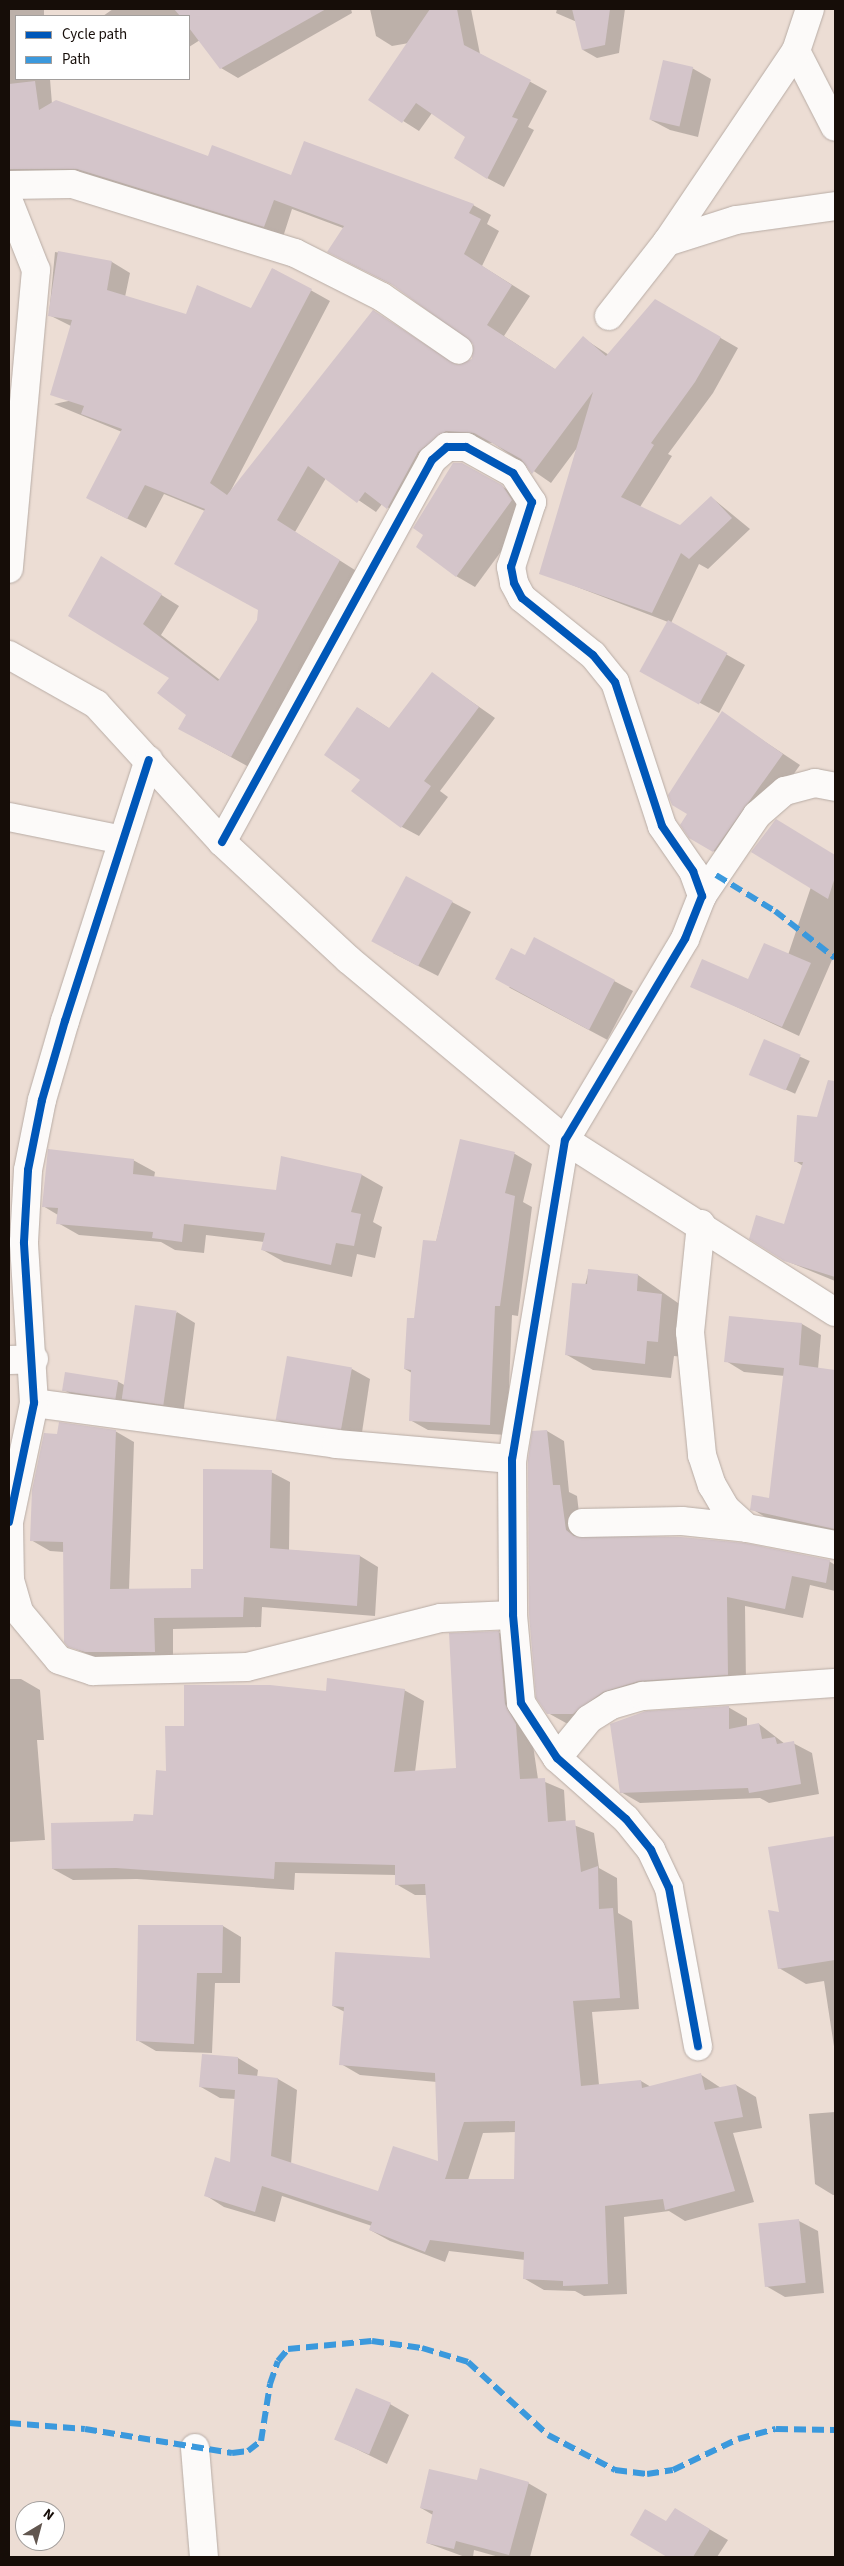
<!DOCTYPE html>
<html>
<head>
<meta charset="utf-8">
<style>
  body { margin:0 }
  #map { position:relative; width:844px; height:2566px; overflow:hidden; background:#ecddd4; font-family:"Source Sans 3",sans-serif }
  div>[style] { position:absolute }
  .shadow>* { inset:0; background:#0003; transform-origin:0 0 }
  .building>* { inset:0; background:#d4c5ca; transform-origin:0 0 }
  .roads { filter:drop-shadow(0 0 1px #b8aca5) drop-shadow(0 0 1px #b8aca5) }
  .street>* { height:28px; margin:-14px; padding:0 14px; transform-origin:14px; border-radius:14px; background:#fcfaf9 }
  .quiet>* { height:6px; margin-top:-3px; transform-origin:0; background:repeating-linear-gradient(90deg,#3b99dd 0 12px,transparent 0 18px) }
  .cycleway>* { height:8px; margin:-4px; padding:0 4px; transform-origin:4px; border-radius:4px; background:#0057b8 }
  span { translate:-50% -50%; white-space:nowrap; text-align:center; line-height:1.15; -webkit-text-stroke:5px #fff; paint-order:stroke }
  .frame { position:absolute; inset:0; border:10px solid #160d08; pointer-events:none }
  .legend { position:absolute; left:15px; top:15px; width:175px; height:65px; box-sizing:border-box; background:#fff; border:1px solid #a29e9c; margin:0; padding:6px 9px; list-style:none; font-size:15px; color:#160d08 }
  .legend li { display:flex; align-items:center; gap:10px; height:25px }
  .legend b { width:25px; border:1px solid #a29e9c }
  .north { position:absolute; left:15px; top:2501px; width:50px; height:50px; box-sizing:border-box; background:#fff; border:1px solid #a29e9c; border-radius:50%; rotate:37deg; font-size:14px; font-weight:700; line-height:20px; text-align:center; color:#160d08 }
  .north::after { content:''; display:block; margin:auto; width:18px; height:22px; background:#61564f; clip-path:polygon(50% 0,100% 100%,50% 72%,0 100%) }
</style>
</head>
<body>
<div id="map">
  <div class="shadow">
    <div style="clip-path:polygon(9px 9px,44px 9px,44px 16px,16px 16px,16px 79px,50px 79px,52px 104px,209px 157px,292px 177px,473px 205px,491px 215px,487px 224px,499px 231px,482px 266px,530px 296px,504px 336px,556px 370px,583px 338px,609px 355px,655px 300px,738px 348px,713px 393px,668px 454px,672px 456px,640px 507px,680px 526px,711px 497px,750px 529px,708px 569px,699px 564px,671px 623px,745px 665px,719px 713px,659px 681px,668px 622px,541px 573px,577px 448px,551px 483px,493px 443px,465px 441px,437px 462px,406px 518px,382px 504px,376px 512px,326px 478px,295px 532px,358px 572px,249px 767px,198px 739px,171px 677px,70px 615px,120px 569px,179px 606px,161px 635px,220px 680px,258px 620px,259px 610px,205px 511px,164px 494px,146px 528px,106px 508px,122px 432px,54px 404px,92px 396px,71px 326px,49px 315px,55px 252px,112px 262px,130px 273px,125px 297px,186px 316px,251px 309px,273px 269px,330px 301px,229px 494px,374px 312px,453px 364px,466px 366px,473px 359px,475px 343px,399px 288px,347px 262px,343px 228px,292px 209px,283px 237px,9px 171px)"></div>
    <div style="clip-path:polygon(113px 9px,250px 9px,236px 18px,278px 9px,351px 9px,352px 13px,238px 78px,221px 68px,200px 40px,189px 47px,189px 16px,103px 16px)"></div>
    <div style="clip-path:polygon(370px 9px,471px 9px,480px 54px,547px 91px,528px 127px,534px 130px,504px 187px,487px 178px,466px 136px,432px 113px,419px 131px,370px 100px,409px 43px,392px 46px,376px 36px)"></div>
    <div style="clip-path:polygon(557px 9px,625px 9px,619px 53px,597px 58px,583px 50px,577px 22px,556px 13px)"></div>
    <div style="clip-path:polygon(692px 68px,711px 79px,698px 137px,670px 130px,651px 120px)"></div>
    <div style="clip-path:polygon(501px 486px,521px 497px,530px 512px,475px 587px,456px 576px)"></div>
    <div style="clip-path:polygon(432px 674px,495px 718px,440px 791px,448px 797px,419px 836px,402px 827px,361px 779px,358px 708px,390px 729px)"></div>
    <div style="clip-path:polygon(722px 713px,800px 765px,732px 862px,690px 837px,688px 814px)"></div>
    <div style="clip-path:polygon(776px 821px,835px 856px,835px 953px,799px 1036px,692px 986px,748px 981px,788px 955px,811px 887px)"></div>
    <div style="clip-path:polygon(452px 902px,471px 912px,438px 976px,393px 953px)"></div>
    <div style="left:535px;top:939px;width:111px;height:55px;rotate:28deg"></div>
    <div style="left:765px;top:1041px;width:49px;height:36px;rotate:24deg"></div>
    <div style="clip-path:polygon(798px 1116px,835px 1119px,835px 1281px,784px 1260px,785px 1225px,803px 1166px,795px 1161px)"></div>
    <div style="clip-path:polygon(461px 1140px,515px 1154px,532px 1164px,523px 1202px,532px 1207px,518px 1316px,512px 1315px,507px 1435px,428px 1430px,410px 1420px,412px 1373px,405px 1369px)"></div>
    <div style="clip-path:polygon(282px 1157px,362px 1175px,383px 1187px,373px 1222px,382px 1227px,375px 1258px,357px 1254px,352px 1277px,284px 1262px,263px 1250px,264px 1242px,206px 1235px,204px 1253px,175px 1250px,161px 1242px,79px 1235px,58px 1223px,58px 1215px,43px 1206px,133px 1160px,155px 1172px,154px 1178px,277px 1192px)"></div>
    <div style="clip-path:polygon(589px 1270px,638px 1275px,688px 1310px,684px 1357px,674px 1356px,671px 1378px,593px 1370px,567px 1355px)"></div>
    <div style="clip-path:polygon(177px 1312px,195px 1323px,183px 1415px,83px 1401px,64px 1390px,117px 1381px,126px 1386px)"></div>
    <div style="clip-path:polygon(730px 1318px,802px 1324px,821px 1335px,818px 1369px,835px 1371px,835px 1535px,770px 1520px,752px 1509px,770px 1499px,785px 1376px,744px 1372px,726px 1361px)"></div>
    <div style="clip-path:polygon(352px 1369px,370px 1379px,361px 1439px,297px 1430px,278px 1420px)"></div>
    <div style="clip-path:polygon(115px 1431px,134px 1442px,129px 1590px,192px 1590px,271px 1472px,290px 1482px,289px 1550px,360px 1556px,378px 1567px,375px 1616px,262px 1607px,261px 1627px,173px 1629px,173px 1662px,105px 1662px,69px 1646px,64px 1552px,50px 1551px,31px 1540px)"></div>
    <div style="clip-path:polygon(547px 1431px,564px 1441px,569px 1492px,577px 1496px,582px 1538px,829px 1561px,835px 1565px,835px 1591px,810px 1585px,803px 1618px,745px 1606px,746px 1684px,657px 1690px,591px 1724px,566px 1723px,548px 1713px)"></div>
    <div style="clip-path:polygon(evenodd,498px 1632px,518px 1644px,538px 1779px,564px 1790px,566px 1822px,594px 1833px,599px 1868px,617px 1878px,618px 1913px,632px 1921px,639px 2009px,592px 2012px,599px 2085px,641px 2081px,651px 2087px,700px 2074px,721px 2088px,736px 2085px,756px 2097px,762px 2128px,733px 2133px,754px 2202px,685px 2221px,669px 2211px,624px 2217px,627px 2294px,584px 2296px,575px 2291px,544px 2290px,525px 2279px,525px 2260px,449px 2251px,445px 2262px,390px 2241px,370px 2230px,372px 2226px,282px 2196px,275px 2222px,224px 2207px,205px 2195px,231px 2164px,236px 2099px,220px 2098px,201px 2087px,203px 2056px,238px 2058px,258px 2070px,257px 2077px,278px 2079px,297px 2090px,291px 2164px,379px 2193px,440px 2163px,437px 2082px,360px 2075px,341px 2064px,345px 2012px,333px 2006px,432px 1959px,427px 1895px,415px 1895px,396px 1884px,396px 1875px,295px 1873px,294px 1890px,137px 1879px,73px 1880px,53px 1869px,134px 1822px,154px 1817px,185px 1727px,327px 1693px,404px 1690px,424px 1701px,415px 1772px,457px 1770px,498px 1632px,516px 2132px,515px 2180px,468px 2180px,483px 2133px,516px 2132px)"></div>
    <div style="clip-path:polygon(9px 1679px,21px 1679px,40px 1690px,44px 1740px,37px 1740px,45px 1840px,9px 1842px)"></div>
    <div style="clip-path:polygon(728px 1707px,747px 1718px,747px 1727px,759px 1724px,785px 1744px,793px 1743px,812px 1753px,819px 1794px,769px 1803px,760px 1798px,640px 1803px,621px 1792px,612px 1725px,646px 1713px)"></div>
    <div style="clip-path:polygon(810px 1841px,835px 1856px,835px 2053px,824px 1981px,806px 1984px,779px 1968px,780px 1913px)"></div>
    <div style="clip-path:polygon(223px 1926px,241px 1937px,240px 1983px,215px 1983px,212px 2053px,156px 2051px,137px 2040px)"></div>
    <div style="clip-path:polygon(835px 2112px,835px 2195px,833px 2195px,815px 2184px,809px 2114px)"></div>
    <div style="clip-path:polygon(799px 2221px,818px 2231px,824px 2293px,785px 2297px,766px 2286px)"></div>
    <div style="clip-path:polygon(390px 2404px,409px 2415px,387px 2464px,336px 2439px)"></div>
    <div style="clip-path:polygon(478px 2481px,528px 2483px,547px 2494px,530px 2557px,499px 2557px,474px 2550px,473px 2557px,465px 2557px,427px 2543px,433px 2515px,421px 2508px)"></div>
    <div style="clip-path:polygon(675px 2509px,728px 2540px,717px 2557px,669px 2557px,632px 2535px,667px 2522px)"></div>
  </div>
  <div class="building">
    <div style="clip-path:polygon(174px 9px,326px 9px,220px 69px,189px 28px,189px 16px,180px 16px)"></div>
    <div style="clip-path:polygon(430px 9px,457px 9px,464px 45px,531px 80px,512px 117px,518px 119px,487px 179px,454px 158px,465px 137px,416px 103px,402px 123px,368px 100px)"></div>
    <div style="clip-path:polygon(572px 9px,610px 9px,605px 45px,582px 50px)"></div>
    <div style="left:663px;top:60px;width:31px;height:61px;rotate:13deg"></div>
    <div style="clip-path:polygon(35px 81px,39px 110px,56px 100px,208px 156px,212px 145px,291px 175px,304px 141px,474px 204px,469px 213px,481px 219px,464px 254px,512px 285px,487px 325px,555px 369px,583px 336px,606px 356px,655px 299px,721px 337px,695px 382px,651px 443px,654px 445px,621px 497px,680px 525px,711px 496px,732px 518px,689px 559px,681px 553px,652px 613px,539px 574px,593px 392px,532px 474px,521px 459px,474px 433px,446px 431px,418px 452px,387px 509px,365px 492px,357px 503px,308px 466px,277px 520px,340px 560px,231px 757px,178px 729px,186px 715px,157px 693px,169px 678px,68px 616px,101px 556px,162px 594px,143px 624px,218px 681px,257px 620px,258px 610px,174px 564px,205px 509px,145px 485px,127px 519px,86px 498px,122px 429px,81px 414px,84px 406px,50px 395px,72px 320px,48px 316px,58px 251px,112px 261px,107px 290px,186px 314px,197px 285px,251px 308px,272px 268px,312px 289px,210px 483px,227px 495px,373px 310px,457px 365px,472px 359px,473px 344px,391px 284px,327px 252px,344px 226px,274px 200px,264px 227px,77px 169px,9px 169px,9px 84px)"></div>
    <div style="clip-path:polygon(453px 463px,462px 463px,502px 485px,512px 500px,456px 577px,416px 547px,423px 535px,413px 528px)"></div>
    <div style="left:668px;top:620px;width:68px;height:59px;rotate:29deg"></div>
    <div style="clip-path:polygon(432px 672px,479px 707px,424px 781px,431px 786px,401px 828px,351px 791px,360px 780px,324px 755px,357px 707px,389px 728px)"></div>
    <div style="clip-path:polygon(722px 711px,783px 754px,713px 852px,689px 838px,680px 825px,687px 814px,672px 805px,668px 795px)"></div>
    <div style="clip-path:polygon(776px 819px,835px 855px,835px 877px,828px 899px,751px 852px)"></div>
    <div style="left:406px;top:876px;width:53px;height:74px;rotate:28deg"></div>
    <div style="clip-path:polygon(534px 937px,615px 980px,589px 1030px,495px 979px,511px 948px,525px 955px)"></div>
    <div style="clip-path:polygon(764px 943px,811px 963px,782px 1027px,690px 987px,702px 959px,748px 979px)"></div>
    <div style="left:764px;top:1039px;width:40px;height:39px;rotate:23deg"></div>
    <div style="clip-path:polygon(828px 1080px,835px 1081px,835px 1277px,784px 1261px,749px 1239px,756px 1215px,784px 1224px,803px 1162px,794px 1162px,797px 1115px,817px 1117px)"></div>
    <div style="clip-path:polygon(460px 1139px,515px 1152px,505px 1193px,515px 1196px,500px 1306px,495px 1306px,490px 1425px,409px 1421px,411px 1370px,404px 1369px,407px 1318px,414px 1318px,423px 1240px,436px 1241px)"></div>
    <div style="clip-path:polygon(48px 1149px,134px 1159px,133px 1174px,276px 1190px,281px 1156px,362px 1174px,351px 1212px,361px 1214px,354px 1246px,336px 1243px,331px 1265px,261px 1250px,265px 1233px,184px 1224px,182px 1242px,152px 1238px,153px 1232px,56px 1224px,58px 1208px,42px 1207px)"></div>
    <div style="clip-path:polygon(588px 1269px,638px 1274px,637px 1291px,662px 1294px,658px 1342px,647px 1341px,645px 1364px,565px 1355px,572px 1283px,587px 1284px)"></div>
    <div style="left:135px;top:1305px;width:42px;height:95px;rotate:8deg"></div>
    <div style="clip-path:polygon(729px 1316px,802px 1323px,799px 1365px,835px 1370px,834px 1529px,750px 1510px,752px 1495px,769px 1498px,784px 1368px,724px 1362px)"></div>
    <div style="left:287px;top:1356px;width:66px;height:65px;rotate:10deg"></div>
    <div style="left:65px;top:1372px;width:54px;height:19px;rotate:9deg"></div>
    <div style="clip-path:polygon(59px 1422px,116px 1430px,110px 1589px,191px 1588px,191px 1569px,203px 1569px,203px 1469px,272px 1470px,270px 1548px,360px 1555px,357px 1606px,244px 1597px,243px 1617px,154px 1618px,155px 1652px,85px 1652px,68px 1647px,64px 1642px,63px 1542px,30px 1541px,32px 1490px,44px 1433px,57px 1434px)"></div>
    <div style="clip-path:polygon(547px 1430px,553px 1485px,560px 1485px,566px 1530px,574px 1536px,681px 1537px,745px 1543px,830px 1560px,826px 1583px,792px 1576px,785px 1609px,727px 1597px,728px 1675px,639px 1681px,603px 1692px,573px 1714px,547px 1714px,536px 1698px,529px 1614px,528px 1460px,532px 1431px)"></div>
    <div style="clip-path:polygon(evenodd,499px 1631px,505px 1704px,516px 1724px,520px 1779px,545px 1778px,548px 1822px,575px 1820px,581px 1872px,598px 1866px,599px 1909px,613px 1908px,620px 1998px,573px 2001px,581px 2086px,641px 2080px,642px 2088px,701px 2073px,705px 2090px,736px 2084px,743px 2117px,714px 2122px,735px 2191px,665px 2210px,663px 2199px,605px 2206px,608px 2284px,563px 2286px,563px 2281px,523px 2279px,524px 2252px,430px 2240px,425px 2252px,369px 2230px,372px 2222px,262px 2186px,255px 2212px,204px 2196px,215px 2157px,230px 2162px,235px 2090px,199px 2087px,202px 2054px,238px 2057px,238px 2074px,278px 2078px,271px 2156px,378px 2191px,393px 2146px,438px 2161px,435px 2073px,339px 2065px,344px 2007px,332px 2006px,335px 1952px,430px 1958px,425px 1884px,395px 1885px,395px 1865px,275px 1862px,274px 1879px,116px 1868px,52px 1869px,51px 1823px,133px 1821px,134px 1814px,153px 1815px,156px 1770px,166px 1771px,165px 1726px,184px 1726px,184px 1685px,270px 1685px,326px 1691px,327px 1678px,405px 1689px,394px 1772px,456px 1768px,449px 1633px,499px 1631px,515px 2121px,514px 2179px,445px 2179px,464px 2122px,515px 2121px)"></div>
    <div style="clip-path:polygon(729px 1706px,729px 1729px,759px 1723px,762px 1739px,775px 1737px,777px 1744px,794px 1741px,801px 1784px,749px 1793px,748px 1788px,620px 1793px,610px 1724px,646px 1711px)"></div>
    <div style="clip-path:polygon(835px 1836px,835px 1960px,778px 1969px,768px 1910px,779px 1912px,768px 1847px)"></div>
    <div style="clip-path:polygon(138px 1925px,223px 1925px,222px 1973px,197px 1973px,194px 2044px,136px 2041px)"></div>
    <div style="left:799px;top:2219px;width:64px;height:41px;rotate:84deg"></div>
    <div style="left:356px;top:2388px;width:38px;height:56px;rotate:23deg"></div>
    <div style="clip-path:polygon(480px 2468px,529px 2482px,509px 2555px,456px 2541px,454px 2549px,426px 2543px,433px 2511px,420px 2508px,429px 2469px,477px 2480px)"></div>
    <div style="clip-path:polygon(675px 2508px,710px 2529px,693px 2557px,667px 2557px,630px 2535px,645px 2509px,666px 2521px)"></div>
  </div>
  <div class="roads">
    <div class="street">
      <div style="left:796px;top:51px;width:85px;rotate:62.8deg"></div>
      <div style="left:9px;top:185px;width:63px;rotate:-0.9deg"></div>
      <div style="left:72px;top:184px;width:233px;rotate:17.2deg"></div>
      <div style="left:295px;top:253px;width:97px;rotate:26.8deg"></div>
      <div style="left:382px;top:297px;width:93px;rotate:34.5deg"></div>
      <div style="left:9px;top:202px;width:73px;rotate:68.3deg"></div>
      <div style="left:36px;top:270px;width:300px;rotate:95.2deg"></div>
      <div style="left:667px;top:242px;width:72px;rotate:-17.7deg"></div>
      <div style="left:736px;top:220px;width:100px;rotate:-8deg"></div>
      <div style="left:609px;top:316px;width:94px;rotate:-51.9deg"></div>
      <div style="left:667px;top:242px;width:230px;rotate:-56deg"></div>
      <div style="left:796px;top:51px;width:44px;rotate:-71.6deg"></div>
      <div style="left:9px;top:655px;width:100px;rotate:29.4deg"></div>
      <div style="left:96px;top:704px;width:187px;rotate:47.6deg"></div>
      <div style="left:222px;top:842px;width:173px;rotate:42.9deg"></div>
      <div style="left:349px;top:960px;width:281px;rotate:39.8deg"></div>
      <div style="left:565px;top:1140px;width:320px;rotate:32.5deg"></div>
      <div style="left:9px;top:817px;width:116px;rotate:11.4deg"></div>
      <div style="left:222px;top:842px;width:436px;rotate:-61.2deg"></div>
      <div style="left:432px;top:460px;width:20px;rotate:-41deg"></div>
      <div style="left:447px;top:447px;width:19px"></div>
      <div style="left:466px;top:447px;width:54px;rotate:29deg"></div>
      <div style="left:513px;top:473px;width:35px;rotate:57deg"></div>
      <div style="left:532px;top:502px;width:68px;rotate:107.9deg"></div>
      <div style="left:511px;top:567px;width:16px;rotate:79deg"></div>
      <div style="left:514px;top:583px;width:17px;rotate:62deg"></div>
      <div style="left:522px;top:598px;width:91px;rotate:38.8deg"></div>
      <div style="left:593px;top:655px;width:35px;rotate:51deg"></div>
      <div style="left:615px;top:682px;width:151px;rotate:71.9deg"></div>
      <div style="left:662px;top:826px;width:55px;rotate:55.4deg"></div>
      <div style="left:693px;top:871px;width:27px;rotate:70deg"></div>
      <div style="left:702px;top:896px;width:46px;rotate:111.6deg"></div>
      <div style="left:685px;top:939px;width:234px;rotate:120.8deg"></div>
      <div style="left:565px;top:1140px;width:323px;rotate:99.4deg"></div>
      <div style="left:512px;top:1459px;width:156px;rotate:89.6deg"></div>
      <div style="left:513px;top:1615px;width:88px;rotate:84.8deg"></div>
      <div style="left:521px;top:1703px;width:66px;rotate:56.8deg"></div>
      <div style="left:557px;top:1758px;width:92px;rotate:41.5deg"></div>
      <div style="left:626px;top:1819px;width:40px;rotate:51deg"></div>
      <div style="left:651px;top:1850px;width:42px;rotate:64.7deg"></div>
      <div style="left:669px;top:1888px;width:161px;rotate:79.6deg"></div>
      <div style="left:702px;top:896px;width:98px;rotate:-55.8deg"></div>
      <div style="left:757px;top:815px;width:37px;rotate:-41deg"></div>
      <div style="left:785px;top:791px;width:31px;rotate:-15deg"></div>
      <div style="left:815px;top:783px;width:20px;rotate:11deg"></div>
      <div style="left:701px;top:1224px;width:109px;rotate:95.8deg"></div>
      <div style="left:690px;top:1332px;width:124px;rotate:84.4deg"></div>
      <div style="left:702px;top:1455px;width:32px;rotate:72deg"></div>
      <div style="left:712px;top:1485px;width:28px;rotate:60deg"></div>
      <div style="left:726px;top:1509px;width:28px;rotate:42deg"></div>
      <div style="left:747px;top:1528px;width:90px;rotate:10.9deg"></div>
      <div style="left:9px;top:1360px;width:25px;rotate:-2deg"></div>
      <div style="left:34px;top:1403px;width:305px;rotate:7.7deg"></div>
      <div style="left:336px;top:1444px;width:177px;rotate:4.9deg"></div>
      <div style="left:9px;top:1522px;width:122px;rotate:-78.1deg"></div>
      <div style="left:34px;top:1403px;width:161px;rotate:-93.6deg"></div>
      <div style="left:24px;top:1242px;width:72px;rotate:-86.8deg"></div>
      <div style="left:28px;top:1170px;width:71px;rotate:-78.7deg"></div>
      <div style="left:42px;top:1100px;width:82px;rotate:-73.8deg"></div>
      <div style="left:65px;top:1021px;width:274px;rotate:-72.2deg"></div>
      <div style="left:582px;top:1523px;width:100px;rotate:-1.1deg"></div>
      <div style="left:682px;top:1521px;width:65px;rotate:6.1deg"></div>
      <div style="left:9px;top:1524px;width:56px;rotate:89deg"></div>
      <div style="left:10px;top:1580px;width:33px;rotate:74deg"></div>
      <div style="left:19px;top:1612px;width:62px;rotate:50.2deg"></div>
      <div style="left:59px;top:1660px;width:36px;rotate:18deg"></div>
      <div style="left:93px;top:1671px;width:154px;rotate:-1.5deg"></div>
      <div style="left:247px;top:1667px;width:200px;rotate:-14.2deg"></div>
      <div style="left:441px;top:1618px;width:72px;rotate:-2.4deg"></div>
      <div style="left:557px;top:1758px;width:50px;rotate:-50.6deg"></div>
      <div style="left:589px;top:1719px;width:26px;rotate:-32deg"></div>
      <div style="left:611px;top:1705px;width:33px;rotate:-16deg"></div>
      <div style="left:643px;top:1696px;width:192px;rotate:-3.9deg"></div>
      <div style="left:195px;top:2448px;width:109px;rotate:85.3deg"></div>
    </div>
  </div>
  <div class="quiet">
    <div style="left:716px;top:875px;width:69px;rotate:31.4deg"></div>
    <div style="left:775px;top:911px;width:76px;rotate:38.1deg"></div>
    <div style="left:9px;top:2423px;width:76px;rotate:4.5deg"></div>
    <div style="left:85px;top:2429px;width:149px;rotate:9.3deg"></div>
    <div style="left:232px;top:2453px;width:16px;rotate:-7deg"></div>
    <div style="left:248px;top:2451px;width:16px;rotate:-38deg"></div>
    <div style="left:261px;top:2441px;width:58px;rotate:-81deg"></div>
    <div style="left:270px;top:2384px;width:24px;rotate:-71deg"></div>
    <div style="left:278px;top:2361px;width:16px;rotate:-50deg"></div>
    <div style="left:288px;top:2349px;width:84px;rotate:-5.4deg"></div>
    <div style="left:372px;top:2341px;width:50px;rotate:8deg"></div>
    <div style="left:422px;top:2348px;width:48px;rotate:16.9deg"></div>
    <div style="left:468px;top:2362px;width:108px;rotate:42.4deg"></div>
    <div style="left:548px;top:2435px;width:76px;rotate:27.6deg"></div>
    <div style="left:615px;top:2470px;width:32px;rotate:7deg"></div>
    <div style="left:647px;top:2474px;width:26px;rotate:-9deg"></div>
    <div style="left:673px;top:2470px;width:72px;rotate:-25.5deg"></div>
    <div style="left:738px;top:2439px;width:39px;rotate:-15deg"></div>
    <div style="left:776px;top:2429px;width:59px;rotate:1deg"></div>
  </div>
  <div class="cycleway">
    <div style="left:222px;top:842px;width:436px;rotate:-61.2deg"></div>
    <div style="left:432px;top:460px;width:20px;rotate:-41deg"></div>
    <div style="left:447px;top:447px;width:19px"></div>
    <div style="left:466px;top:447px;width:54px;rotate:29deg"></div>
    <div style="left:513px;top:473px;width:35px;rotate:57deg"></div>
    <div style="left:532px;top:502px;width:68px;rotate:107.9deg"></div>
    <div style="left:511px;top:567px;width:16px;rotate:79deg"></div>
    <div style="left:514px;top:583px;width:17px;rotate:62deg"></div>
    <div style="left:522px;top:598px;width:91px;rotate:38.8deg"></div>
    <div style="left:593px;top:655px;width:35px;rotate:51deg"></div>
    <div style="left:615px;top:682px;width:151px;rotate:71.9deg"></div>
    <div style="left:662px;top:826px;width:55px;rotate:55.4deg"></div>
    <div style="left:693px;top:871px;width:27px;rotate:70deg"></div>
    <div style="left:702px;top:896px;width:46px;rotate:111.6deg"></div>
    <div style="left:685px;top:939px;width:234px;rotate:120.8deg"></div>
    <div style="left:565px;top:1140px;width:323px;rotate:99.4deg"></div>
    <div style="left:512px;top:1459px;width:156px;rotate:89.6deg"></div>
    <div style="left:513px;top:1615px;width:88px;rotate:84.8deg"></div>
    <div style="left:521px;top:1703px;width:66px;rotate:56.8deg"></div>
    <div style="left:557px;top:1758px;width:92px;rotate:41.5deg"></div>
    <div style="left:626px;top:1819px;width:40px;rotate:51deg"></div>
    <div style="left:651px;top:1850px;width:42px;rotate:64.7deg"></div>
    <div style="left:669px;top:1888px;width:161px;rotate:79.6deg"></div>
    <div style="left:9px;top:1522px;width:122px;rotate:-78.1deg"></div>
    <div style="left:34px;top:1403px;width:161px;rotate:-93.6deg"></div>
    <div style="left:24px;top:1242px;width:72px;rotate:-86.8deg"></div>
    <div style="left:28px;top:1170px;width:71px;rotate:-78.7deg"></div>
    <div style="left:42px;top:1100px;width:82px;rotate:-73.8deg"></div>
    <div style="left:65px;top:1021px;width:274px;rotate:-72.2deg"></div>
  </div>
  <div class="frame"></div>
  <ul class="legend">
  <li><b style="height:6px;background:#0057b8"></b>Cycle path</li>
  <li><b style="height:6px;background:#3b99dd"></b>Path</li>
  </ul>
  <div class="north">N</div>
</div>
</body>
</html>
